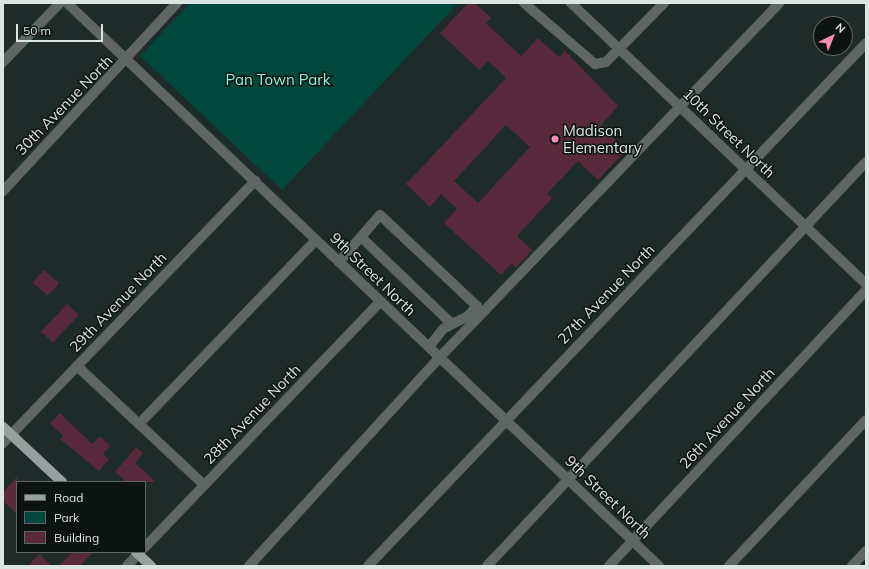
<!DOCTYPE html>
<html>
<head>
<meta charset="utf-8">
<style>
  body { margin:0 }
  #map { position:relative; width:869px; height:569px; overflow:hidden; background:#1e2c29; font-family:Mulish,sans-serif }
  div>[style] { position:absolute }
  .green>* { inset:0; background:#00483e }
  .building>* { inset:0; background:#58283b; transform-origin:0 0 }
  .minor>* { height:10px; margin:-5px; padding:0 5px; transform-origin:5px; border-radius:5px; background:#5f6664 }
  .major>* { height:10px; margin:-5px; padding:0 5px; transform-origin:5px; border-radius:5px; background:#94a29f }
  .dots>* { width:11px; height:11px; translate:-50% -50%; box-sizing:border-box; border:2px solid #0d1311; border-radius:50% }
  span { translate:-50% -50%; white-space:nowrap; text-align:center; line-height:1.15; -webkit-text-stroke:3px #0d1311; paint-order:stroke }
  .park-label { font-size:15px; color:#8df6e0 }
  .street-label { font-size:15px; color:#dae4e1 }
  .poi-label { font-size:15px; color:#dae4e1 }
  .left { translate:0 -50%; text-align:left }
  .frame { position:absolute; inset:0; border:4px solid #dae4e1; pointer-events:none }
  .legend { position:absolute; left:16px; top:481px; width:130px; height:72px; box-sizing:border-box; background:#0d1311; border:1px solid #5f6764; margin:0; padding:5px 7px; list-style:none; font-size:12px; color:#dae4e1 }
  .legend li { display:flex; align-items:center; gap:8px; height:20px }
  .legend b { width:20px; border:1px solid #5f6764 }
  .north { position:absolute; left:813px; top:16px; width:40px; height:40px; box-sizing:border-box; background:#0d1311; border:1px solid #5f6764; border-radius:50%; rotate:43deg; font-size:11px; font-weight:700; line-height:16px; text-align:center; color:#dae4e1 }
  .north::after { content:''; display:block; margin:auto; width:14px; height:18px; background:#ff8eb9; clip-path:polygon(50% 0,100% 100%,50% 72%,0 100%) }
  .scale { position:absolute; left:16px; top:24px; width:87px; height:18px; box-sizing:border-box; border:2px solid #dae4e1; border-top:0; padding-left:5px; font-size:12px; line-height:14px; white-space:nowrap; color:#dae4e1; -webkit-text-stroke:3px #0d1311; paint-order:stroke }
</style>
</head>
<body>
<div id="map">
  <div class="green">
    <div style="clip-path:polygon(190px 3px,458px 3px,282px 190px,140px 56px)"></div>
  </div>
  <div class="building">
    <div style="clip-path:polygon(evenodd,468px 3px,475px 3px,491px 18px,486px 23px,521px 56px,538px 38px,559px 57px,565px 51px,618px 106px,600px 126px,626px 150px,598px 180px,578px 161px,547px 194px,552px 198px,517px 236px,532px 250px,516px 268px,512px 263px,501px 275px,444px 223px,457px 209px,441px 194px,430px 207px,406px 184px,506px 78px,488px 61px,479px 70px,440px 33px,468px 3px,506px 125px,530px 147px,478px 203px,454px 181px,506px 125px)"></div>
    <div style="left:44px;top:270px;width:20px;height:17px;rotate:41deg"></div>
    <div style="left:67px;top:304px;width:16px;height:38px;rotate:43deg"></div>
    <div style="clip-path:polygon(60px 413px,92px 444px,100px 436px,110px 446px,103px 454px,109px 459px,99px 471px,60px 439px,63px 436px,50px 423px)"></div>
    <div style="clip-path:polygon(136px 447px,143px 453px,135px 463px,156px 482px,126px 482px,115px 472px)"></div>
    <div style="clip-path:polygon(17px 477px,17px 514px,3px 501px,3px 492px)"></div>
    <div style="clip-path:polygon(72px 552px,93px 552px,80px 566px,59px 566px)"></div>
    <div style="clip-path:polygon(39px 554px,52px 566px,28px 566px)"></div>
  </div>
  <div class="minor">
    <div style="left:67px;top:3px;width:817px;rotate:43.56deg"></div>
    <div style="left:524px;top:3px;width:94px;rotate:40.7deg"></div>
    <div style="left:595px;top:64px;width:11px;rotate:-10deg"></div>
    <div style="left:606px;top:62px;width:83px;rotate:-45.5deg"></div>
    <div style="left:571px;top:3px;width:407px;rotate:43.6deg"></div>
    <div style="left:3px;top:62px;width:82px;rotate:-46deg"></div>
    <div style="left:3px;top:191px;width:256px;rotate:-47.2deg"></div>
    <div style="left:361px;top:237px;width:126px;rotate:43.7deg"></div>
    <div style="left:339px;top:262px;width:62px;rotate:-48.9deg"></div>
    <div style="left:380px;top:215px;width:133px;rotate:43.2deg"></div>
    <div style="left:477px;top:306px;width:13px;rotate:132deg"></div>
    <div style="left:468px;top:316px;width:28px;rotate:153deg"></div>
    <div style="left:443px;top:329px;width:23px;rotate:128deg"></div>
    <div style="left:77px;top:366px;width:174px;rotate:43.1deg"></div>
    <div style="left:139px;top:424px;width:255px;rotate:-46.1deg"></div>
    <div style="left:3px;top:443px;width:364px;rotate:-46.1deg"></div>
    <div style="left:145px;top:547px;width:339px;rotate:-46.2deg"></div>
    <div style="left:127px;top:566px;width:19px;rotate:-47deg"></div>
    <div style="left:249px;top:566px;width:283px;rotate:-47.6deg"></div>
    <div style="left:440px;top:357px;width:490px;rotate:-46.2deg"></div>
    <div style="left:368px;top:566px;width:722px;rotate:-46.4deg"></div>
    <div style="left:487px;top:566px;width:554px;rotate:-46.83deg"></div>
    <div style="left:609px;top:566px;width:377px;rotate:-47deg"></div>
    <div style="left:729px;top:566px;width:200px;rotate:-46.8deg"></div>
    <div style="left:852px;top:566px;width:21px;rotate:-47deg"></div>
  </div>
  <div class="major">
    <div style="left:3px;top:427px;width:81px;rotate:43deg"></div>
    <div style="left:136px;top:552px;width:21px;rotate:43deg"></div>
  </div>
  <div class="dots">
    <div style="left:555px;top:139px;background:#ff8eb9"></div>
  </div>
  <div class="park-label">
    <span style="left:278px;top:80px">Pan Town Park</span>
  </div>
  <div class="street-label">
    <span style="left:64px;top:105px;rotate:-46deg">30th Avenue North</span>
    <span style="left:729px;top:133px;rotate:44deg">10th Street North</span>
    <span style="left:373px;top:274px;rotate:44deg">9th Street North</span>
    <span style="left:606px;top:294px;rotate:-46deg">27th Avenue North</span>
    <span style="left:118px;top:302px;rotate:-46deg">29th Avenue North</span>
    <span style="left:252px;top:414px;rotate:-46deg">28th Avenue North</span>
    <span style="left:727px;top:418px;rotate:-47deg">26th Avenue North</span>
    <span style="left:608px;top:497px;rotate:44deg">9th Street North</span>
  </div>
  <div class="poi-label">
    <span class="left" style="left:563px;top:139px">Madison<br>Elementary</span>
  </div>
  <div class="frame"></div>
  <ul class="legend">
  <li><b style="height:5px;background:#94a29f"></b>Road</li>
  <li><b style="height:11px;background:#00483e"></b>Park</li>
  <li><b style="height:11px;background:#58283b"></b>Building</li>
  </ul>
  <div class="north">N</div>
  <div class="scale">50 m</div>
</div>
</body>
</html>
